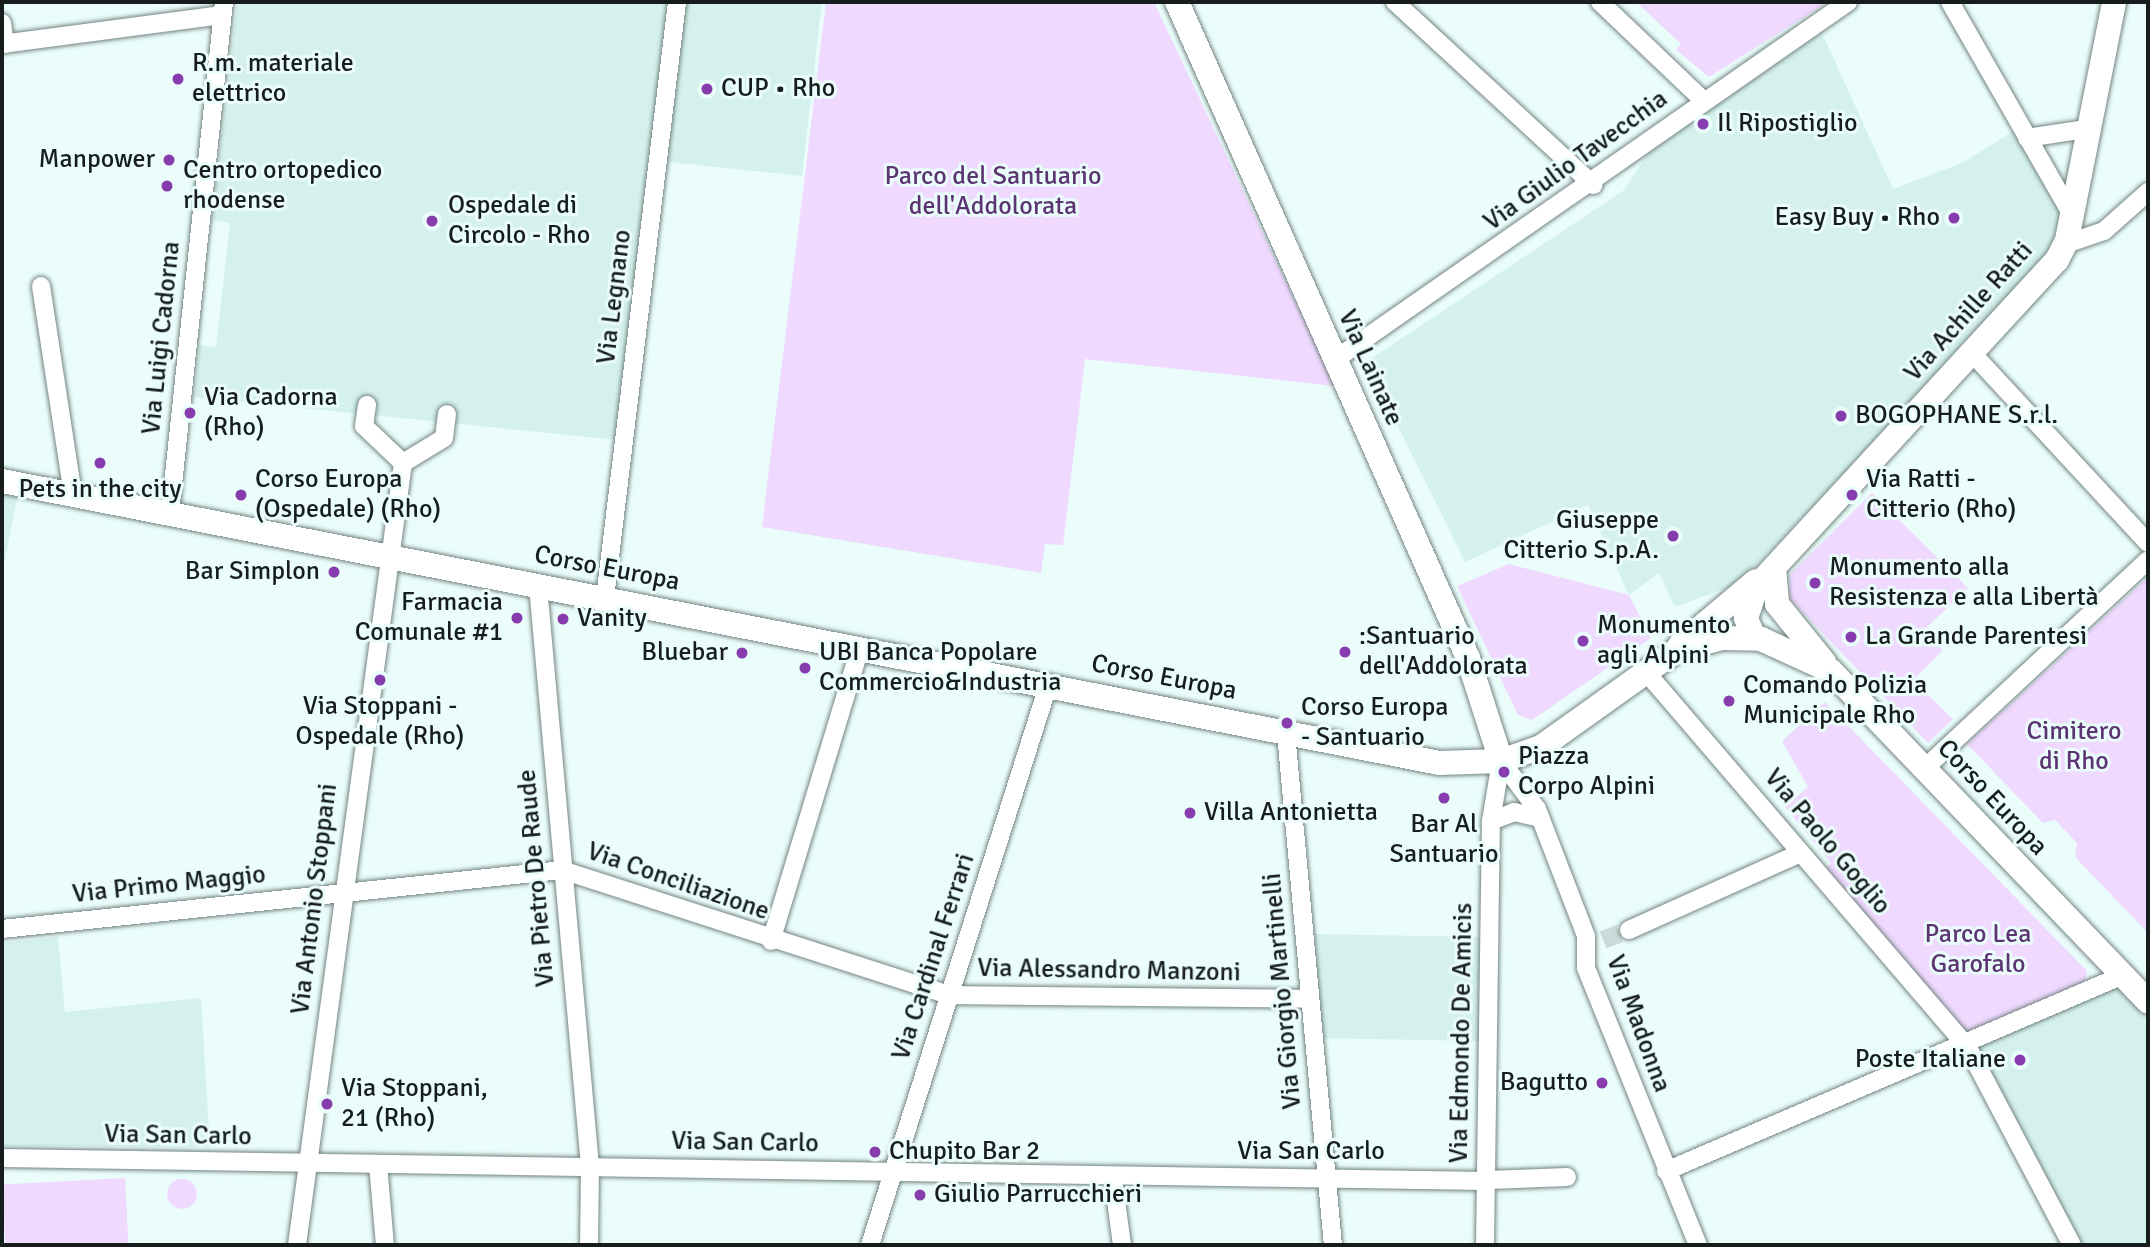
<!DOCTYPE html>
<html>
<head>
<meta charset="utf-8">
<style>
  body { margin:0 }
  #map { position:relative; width:2150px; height:1247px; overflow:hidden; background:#eafdfb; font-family:Signika,sans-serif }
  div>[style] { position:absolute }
  .built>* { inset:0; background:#d5f1ed; transform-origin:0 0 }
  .green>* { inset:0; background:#f0d9ff; transform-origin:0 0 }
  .round { border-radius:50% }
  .street-tunnel>* { height:18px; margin-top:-9px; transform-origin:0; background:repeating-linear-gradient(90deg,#cadbda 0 18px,transparent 0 27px) }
  .roads { filter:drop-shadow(0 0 2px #738482) drop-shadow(0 0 2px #738482) }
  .street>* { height:18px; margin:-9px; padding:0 9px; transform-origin:9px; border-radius:9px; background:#fff }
  .secondary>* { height:24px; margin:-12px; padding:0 12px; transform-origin:12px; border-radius:12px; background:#fff }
  .dots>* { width:19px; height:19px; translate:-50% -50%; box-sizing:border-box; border:4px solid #eafdfb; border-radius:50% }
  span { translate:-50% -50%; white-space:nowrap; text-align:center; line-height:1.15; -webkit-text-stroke:6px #eafdfb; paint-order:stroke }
  .poi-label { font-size:26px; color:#161d1c }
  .left { translate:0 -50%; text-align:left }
  .right { translate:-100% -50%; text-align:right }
  .street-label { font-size:26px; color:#161d1c }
  .park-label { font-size:26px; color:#5c3472 }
  .frame { position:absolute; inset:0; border:4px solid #161d1c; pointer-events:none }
</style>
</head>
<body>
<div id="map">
  <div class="built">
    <div style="clip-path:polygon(237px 2px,822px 2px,802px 176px,650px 160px,617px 440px,194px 397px,200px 345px,216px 347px,230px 223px,212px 220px)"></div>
    <div style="clip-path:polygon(1822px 33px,1893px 189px,1962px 163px,2014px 131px,2061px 215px,2047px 257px,1740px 583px,1675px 607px,1659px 573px,1629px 595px,1588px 505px,1465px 562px,1366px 362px,1623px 191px,1652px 148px)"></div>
    <div style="clip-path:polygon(2px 485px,19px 489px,2px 574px)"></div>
    <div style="left:1313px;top:934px;width:169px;height:104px;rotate:1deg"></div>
    <div style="clip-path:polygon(58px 937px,65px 1012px,201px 998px,210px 1147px,2px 1146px,2px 943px)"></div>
    <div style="clip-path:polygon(2123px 979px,2148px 1005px,2148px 1245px,2075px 1245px,1972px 1047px)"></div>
  </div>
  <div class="green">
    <div style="clip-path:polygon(826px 2px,1154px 2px,1335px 386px,1085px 359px,1063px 545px,1045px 544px,1041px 573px,762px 527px)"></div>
    <div style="clip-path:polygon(1636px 2px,1823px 2px,1825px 4px,1709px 77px,1676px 50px,1681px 44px)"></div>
    <div style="clip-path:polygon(1872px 493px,1968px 588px,1925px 629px,1943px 650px,1913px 680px,1953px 719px,1928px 743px,1789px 598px,1790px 574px)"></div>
    <div style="clip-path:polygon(1509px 564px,1629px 595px,1651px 638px,1532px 720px,1518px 715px,1457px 586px)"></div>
    <div style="clip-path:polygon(2148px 577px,2148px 933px,2075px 857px,2077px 843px,2055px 820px,2043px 823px,1967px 744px)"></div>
    <div style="clip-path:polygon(1825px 702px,2087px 971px,2085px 982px,1968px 1033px,1824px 870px,1831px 863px,1785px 807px,1808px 787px,1782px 741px)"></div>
    <div style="left:125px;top:1178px;width:67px;height:123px;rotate:87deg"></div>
    <div class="round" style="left:167px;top:1179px;width:30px;height:30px"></div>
  </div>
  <div class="street-tunnel">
    <div style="left:1603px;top:940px;width:28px;rotate:-21deg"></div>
  </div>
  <div class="roads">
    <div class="street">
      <div style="left:1395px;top:2px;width:270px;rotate:42.7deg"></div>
      <div style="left:1600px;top:2px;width:142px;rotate:43.6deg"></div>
      <div style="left:1950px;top:2px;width:243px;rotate:60.2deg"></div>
      <div style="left:2px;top:23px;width:21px;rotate:82deg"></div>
      <div style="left:2px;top:44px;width:222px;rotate:-7.5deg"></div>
      <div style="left:2027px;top:138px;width:60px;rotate:-8.7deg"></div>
      <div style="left:2066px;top:244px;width:40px;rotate:-18.9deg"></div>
      <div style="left:2104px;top:231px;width:59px;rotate:-41.6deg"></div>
      <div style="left:41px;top:286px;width:210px;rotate:81.3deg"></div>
      <div style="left:1972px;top:353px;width:259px;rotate:47.2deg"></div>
      <div style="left:1333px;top:361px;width:628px;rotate:-34.88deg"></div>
      <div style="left:367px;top:405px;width:21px;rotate:98deg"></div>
      <div style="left:364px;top:426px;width:54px;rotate:43.5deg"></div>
      <div style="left:170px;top:513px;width:514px;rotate:-83.97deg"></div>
      <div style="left:538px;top:586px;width:582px;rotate:84.88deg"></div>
      <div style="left:590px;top:1166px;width:79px;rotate:90.7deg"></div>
      <div style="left:605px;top:598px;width:600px;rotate:-83.11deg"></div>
      <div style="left:1646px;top:672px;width:493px;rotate:49.4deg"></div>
      <div style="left:1967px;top:1046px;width:225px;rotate:62.2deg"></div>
      <div style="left:1286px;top:733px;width:514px;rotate:84.76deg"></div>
      <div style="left:1501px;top:761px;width:60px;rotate:53.1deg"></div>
      <div style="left:1537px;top:809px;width:136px;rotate:68.9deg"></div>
      <div style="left:1586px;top:936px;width:32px;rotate:90deg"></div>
      <div style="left:1586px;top:968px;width:299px;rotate:68deg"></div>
      <div style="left:1924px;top:769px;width:306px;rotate:-43deg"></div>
      <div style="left:1491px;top:821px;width:25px;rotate:-21deg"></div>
      <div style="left:1514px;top:812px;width:27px;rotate:13deg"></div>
      <div style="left:2px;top:929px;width:563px;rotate:-6.01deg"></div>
      <div style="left:562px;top:870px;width:407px;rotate:17.9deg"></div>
      <div style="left:949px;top:995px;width:361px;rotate:0.6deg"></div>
      <div style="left:1629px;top:930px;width:188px;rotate:-24.2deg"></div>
      <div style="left:771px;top:941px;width:306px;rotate:-73.1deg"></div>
      <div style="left:2px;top:1158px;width:1485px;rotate:0.89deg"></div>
      <div style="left:378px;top:1164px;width:81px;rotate:85.1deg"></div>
      <div style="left:1666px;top:1171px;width:497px;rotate:-23.2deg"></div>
      <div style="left:1113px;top:1179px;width:67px;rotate:82.2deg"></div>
      <div style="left:1487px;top:1180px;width:80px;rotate:-2.1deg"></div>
      <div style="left:297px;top:1245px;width:789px;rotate:-82.28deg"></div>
      <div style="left:403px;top:463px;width:48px;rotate:-31.4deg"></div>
      <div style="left:444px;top:438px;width:24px;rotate:-83deg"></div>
      <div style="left:870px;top:1245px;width:587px;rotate:-72.34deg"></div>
      <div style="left:1485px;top:1245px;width:424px;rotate:-89.2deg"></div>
      <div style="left:1491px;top:821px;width:61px;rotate:-80.5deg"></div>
    </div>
    <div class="secondary">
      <div style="left:1177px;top:2px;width:718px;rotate:66.08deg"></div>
      <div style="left:1468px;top:658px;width:108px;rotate:72.2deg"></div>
      <div style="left:2px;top:481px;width:1464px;rotate:11.1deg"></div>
      <div style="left:1439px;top:763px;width:62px;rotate:-1.8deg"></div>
      <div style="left:1501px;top:761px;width:42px;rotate:-19.3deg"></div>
      <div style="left:1541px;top:747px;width:167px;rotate:-35.5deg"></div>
      <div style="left:1677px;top:650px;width:47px;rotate:-14.9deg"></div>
      <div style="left:1722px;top:638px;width:39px;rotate:1deg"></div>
      <div style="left:1761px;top:639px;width:77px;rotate:24.6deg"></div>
      <div style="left:1831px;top:671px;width:458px;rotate:46.2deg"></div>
      <div style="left:1774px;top:568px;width:36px;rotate:85deg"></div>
      <div style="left:1777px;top:604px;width:75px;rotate:51deg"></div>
      <div style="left:1754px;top:638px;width:22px;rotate:-112deg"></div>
      <div style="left:1746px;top:618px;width:34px;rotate:-71deg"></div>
      <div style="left:1757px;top:586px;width:443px;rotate:-47.4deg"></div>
      <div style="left:2057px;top:260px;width:22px;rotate:-63deg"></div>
      <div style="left:2067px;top:240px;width:243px;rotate:-78.8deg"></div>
      <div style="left:1680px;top:645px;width:99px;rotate:-40.1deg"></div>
    </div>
  </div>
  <div class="dots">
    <div style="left:178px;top:79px;background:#873cae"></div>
    <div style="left:707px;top:89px;background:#873cae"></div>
    <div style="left:1703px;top:124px;background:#873cae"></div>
    <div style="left:169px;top:160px;background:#873cae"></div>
    <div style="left:167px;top:186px;background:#873cae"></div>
    <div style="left:1954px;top:218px;background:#873cae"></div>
    <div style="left:432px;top:221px;background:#873cae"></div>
    <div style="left:190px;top:413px;background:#873cae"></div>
    <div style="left:1841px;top:416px;background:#873cae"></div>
    <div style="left:100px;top:463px;background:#873cae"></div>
    <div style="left:241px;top:495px;background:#873cae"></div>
    <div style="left:1852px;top:495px;background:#873cae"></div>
    <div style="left:1673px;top:536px;background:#873cae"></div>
    <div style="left:334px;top:572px;background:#873cae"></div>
    <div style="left:1815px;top:583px;background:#873cae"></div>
    <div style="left:517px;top:618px;background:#873cae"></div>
    <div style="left:563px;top:619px;background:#873cae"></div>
    <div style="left:1851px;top:637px;background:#873cae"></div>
    <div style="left:1583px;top:641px;background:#873cae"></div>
    <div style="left:1345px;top:652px;background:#873cae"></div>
    <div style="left:742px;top:653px;background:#873cae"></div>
    <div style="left:805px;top:668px;background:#873cae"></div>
    <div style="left:380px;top:680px;background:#873cae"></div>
    <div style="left:1729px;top:701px;background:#873cae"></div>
    <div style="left:1287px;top:723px;background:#873cae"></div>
    <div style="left:1504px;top:772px;background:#873cae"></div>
    <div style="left:1444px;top:798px;background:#873cae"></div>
    <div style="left:1190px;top:813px;background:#873cae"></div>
    <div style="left:2020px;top:1060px;background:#873cae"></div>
    <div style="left:1602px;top:1083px;background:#873cae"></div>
    <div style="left:327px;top:1104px;background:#873cae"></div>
    <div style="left:875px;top:1152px;background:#873cae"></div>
    <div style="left:920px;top:1195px;background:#873cae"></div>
  </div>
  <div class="poi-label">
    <span class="left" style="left:192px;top:79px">R.m. materiale<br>elettrico</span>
    <span class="left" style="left:721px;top:89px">CUP • Rho</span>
    <span class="left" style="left:1717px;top:124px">Il Ripostiglio</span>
    <span class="right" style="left:155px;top:160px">Manpower</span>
    <span class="left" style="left:183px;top:186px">Centro ortopedico<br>rhodense</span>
    <span class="left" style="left:448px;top:221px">Ospedale di<br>Circolo - Rho</span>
    <span class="right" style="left:1940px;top:218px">Easy Buy • Rho</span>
    <span class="left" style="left:204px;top:413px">Via Cadorna<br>(Rho)</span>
    <span class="left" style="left:1855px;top:416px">BOGOPHANE S.r.l.</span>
    <span class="left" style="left:255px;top:495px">Corso Europa<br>(Ospedale) (Rho)</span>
    <span class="left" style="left:1866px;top:495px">Via Ratti -<br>Citterio (Rho)</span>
    <span style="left:100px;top:490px">Pets in the city</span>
    <span class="right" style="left:1659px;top:536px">Giuseppe<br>Citterio S.p.A.</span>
    <span class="left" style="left:1829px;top:583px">Monumento alla<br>Resistenza e alla Libertà</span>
    <span class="right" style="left:320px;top:572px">Bar Simplon</span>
    <span class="right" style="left:503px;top:618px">Farmacia<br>Comunale #1</span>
    <span class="left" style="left:577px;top:619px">Vanity</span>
    <span class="left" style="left:1597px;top:641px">Monumento<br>agli Alpini</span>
    <span class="left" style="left:1359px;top:652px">:Santuario<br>dell'Addolorata</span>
    <span class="left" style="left:1865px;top:637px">La Grande Parentesi</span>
    <span class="right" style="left:728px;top:653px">Bluebar</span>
    <span class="left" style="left:819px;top:668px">UBI Banca Popolare<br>Commercio&amp;Industria</span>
    <span class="left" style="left:1743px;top:701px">Comando Polizia<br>Municipale Rho</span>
    <span style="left:380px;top:722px">Via Stoppani -<br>Ospedale (Rho)</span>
    <span class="left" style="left:1301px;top:723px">Corso Europa<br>- Santuario</span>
    <span class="left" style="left:1518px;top:772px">Piazza<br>Corpo Alpini</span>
    <span class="left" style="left:1204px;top:813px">Villa Antonietta</span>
    <span style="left:1444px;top:840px">Bar Al<br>Santuario</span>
    <span class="right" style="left:2006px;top:1060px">Poste Italiane</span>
    <span class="right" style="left:1588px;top:1083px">Bagutto</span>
    <span class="left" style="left:341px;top:1104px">Via Stoppani,<br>21 (Rho)</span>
    <span class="left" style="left:889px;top:1152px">Chupito Bar 2</span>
    <span class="left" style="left:934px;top:1195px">Giulio Parrucchieri</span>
  </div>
  <div class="street-label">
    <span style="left:1576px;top:161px;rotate:-36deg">Via Giulio Tavecchia</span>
    <span style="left:615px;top:297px;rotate:-83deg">Via Legnano</span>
    <span style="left:1969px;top:312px;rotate:-48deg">Via Achille Ratti</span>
    <span style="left:162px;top:338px;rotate:-84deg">Via Luigi Cadorna</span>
    <span style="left:1370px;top:368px;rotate:66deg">Via Lainate</span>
    <span style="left:607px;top:569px;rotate:11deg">Corso Europa</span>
    <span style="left:1164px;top:678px;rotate:11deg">Corso Europa</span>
    <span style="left:1992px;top:798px;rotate:47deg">Corso Europa</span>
    <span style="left:1827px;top:842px;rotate:50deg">Via Paolo Goglio</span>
    <span style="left:537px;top:878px;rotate:-95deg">Via Pietro De Raude</span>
    <span style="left:678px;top:882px;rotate:19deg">Via Conciliazione</span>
    <span style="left:169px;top:885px;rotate:-6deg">Via Primo Maggio</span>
    <span style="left:315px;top:899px;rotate:-83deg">Via Antonio Stoppani</span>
    <span style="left:934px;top:957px;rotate:-72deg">Via Cardinal Ferrari</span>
    <span style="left:1109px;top:971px;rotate:1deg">Via Alessandro Manzoni</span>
    <span style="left:1283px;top:991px;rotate:-95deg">Via Giorgio Martinelli</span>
    <span style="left:1638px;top:1024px;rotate:70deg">Via Madonna</span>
    <span style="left:1462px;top:1033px;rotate:-89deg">Via Edmondo De Amicis</span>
    <span style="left:178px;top:1136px;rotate:1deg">Via San Carlo</span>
    <span style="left:745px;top:1143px;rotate:1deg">Via San Carlo</span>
    <span style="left:1311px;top:1152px">Via San Carlo</span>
  </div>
  <div class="park-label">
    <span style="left:993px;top:192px">Parco del Santuario<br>dell'Addolorata</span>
    <span style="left:2074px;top:747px">Cimitero<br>di Rho</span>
    <span style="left:1978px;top:950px">Parco Lea<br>Garofalo</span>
  </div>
  <div class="frame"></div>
</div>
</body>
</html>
